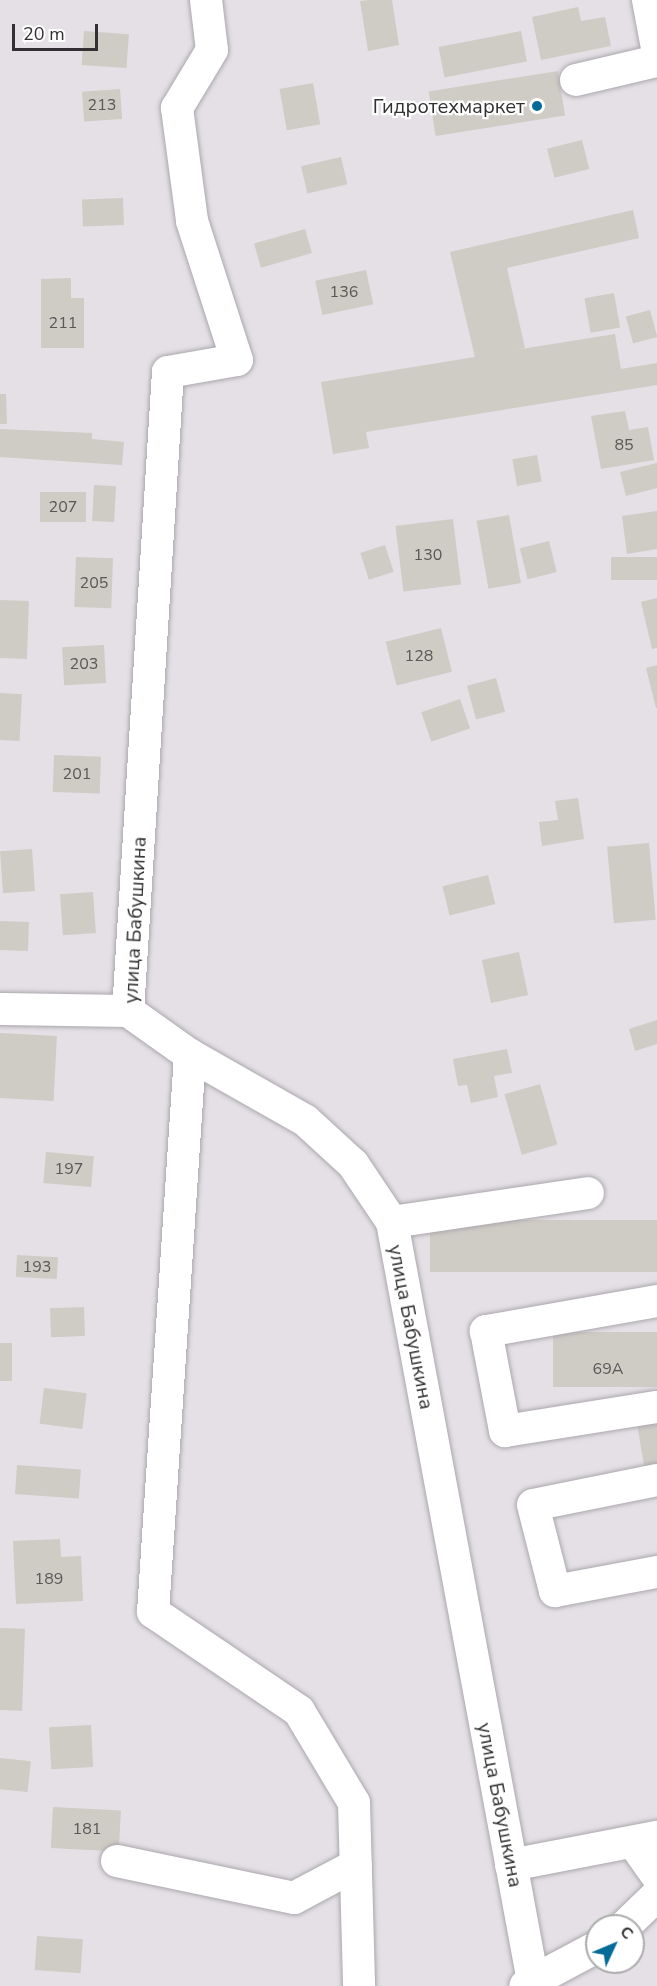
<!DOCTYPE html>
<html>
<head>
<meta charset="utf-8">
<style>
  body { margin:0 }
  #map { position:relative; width:657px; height:1986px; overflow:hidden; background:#e4e0e6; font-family:"Nunito Sans",sans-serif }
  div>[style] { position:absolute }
  .building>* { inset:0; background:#cfcbc5; transform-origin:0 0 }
  .roads { filter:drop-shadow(0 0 2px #aba7ad) drop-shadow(0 0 2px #aba7ad) }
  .minor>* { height:32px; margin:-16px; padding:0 16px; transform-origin:16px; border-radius:16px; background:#fff }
  .dots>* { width:16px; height:16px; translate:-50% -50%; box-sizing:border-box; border:3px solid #fff; border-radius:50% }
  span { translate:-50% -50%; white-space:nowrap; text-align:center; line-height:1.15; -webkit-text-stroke:4.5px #fff; paint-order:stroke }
  .number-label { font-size:16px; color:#595757 }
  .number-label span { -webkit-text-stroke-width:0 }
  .poi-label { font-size:20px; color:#323032 }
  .right { translate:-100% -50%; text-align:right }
  .street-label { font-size:20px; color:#323032 }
  .north { position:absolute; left:585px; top:1914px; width:60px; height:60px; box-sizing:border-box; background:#fff; border:2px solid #adacad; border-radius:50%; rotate:46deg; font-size:16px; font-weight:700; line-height:24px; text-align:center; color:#323032 }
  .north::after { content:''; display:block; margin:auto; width:21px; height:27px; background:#046b98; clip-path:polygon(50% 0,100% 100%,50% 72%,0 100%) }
  .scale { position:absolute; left:12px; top:24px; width:86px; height:27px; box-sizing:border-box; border:3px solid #323032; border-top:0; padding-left:8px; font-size:18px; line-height:21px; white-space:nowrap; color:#323032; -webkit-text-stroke:4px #fff; paint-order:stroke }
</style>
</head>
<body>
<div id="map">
  <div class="building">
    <div style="clip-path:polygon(369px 0,392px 0,399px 45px,368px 51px,360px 1px)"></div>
    <div style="clip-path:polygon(578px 7px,581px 21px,605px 17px,611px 46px,541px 60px,532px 17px)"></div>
    <div style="left:84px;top:31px;width:45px;height:34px;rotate:4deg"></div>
    <div style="left:521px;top:31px;width:31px;height:84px;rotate:79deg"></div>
    <div style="left:558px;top:71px;width:45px;height:131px;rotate:81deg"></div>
    <div style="left:313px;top:83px;width:42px;height:34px;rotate:80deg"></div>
    <div style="left:120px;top:89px;width:30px;height:38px;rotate:86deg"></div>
    <div style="left:582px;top:140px;width:30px;height:36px;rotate:76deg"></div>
    <div style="left:341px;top:157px;width:28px;height:41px;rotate:77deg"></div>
    <div style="left:123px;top:198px;width:27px;height:41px;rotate:88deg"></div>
    <div style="clip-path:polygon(633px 210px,639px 238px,507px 268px,525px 348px,515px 350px,615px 334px,621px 369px,657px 363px,657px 385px,366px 432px,369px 448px,333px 454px,321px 382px,475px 357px,450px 252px)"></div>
    <div style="left:305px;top:229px;width:25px;height:53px;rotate:74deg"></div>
    <div style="left:366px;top:270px;width:35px;height:52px;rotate:78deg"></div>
    <div style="clip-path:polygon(71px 278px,71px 298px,84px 298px,84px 348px,41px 348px,41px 279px)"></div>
    <div style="left:614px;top:293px;width:35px;height:30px;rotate:80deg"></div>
    <div style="left:650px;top:310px;width:28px;height:25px;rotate:75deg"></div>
    <div style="clip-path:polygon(0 394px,6px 394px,7px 424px,0 424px)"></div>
    <div style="clip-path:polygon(625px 411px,629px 430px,648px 427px,654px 460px,601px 469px,591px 416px)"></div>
    <div style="clip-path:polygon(0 429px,92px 433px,92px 439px,124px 442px,122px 465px,0 457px)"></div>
    <div style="left:537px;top:455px;width:27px;height:25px;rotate:80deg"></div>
    <div style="clip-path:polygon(657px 463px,657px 488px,626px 496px,620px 472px)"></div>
    <div style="left:94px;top:485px;width:22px;height:36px;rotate:3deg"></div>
    <div style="left:40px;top:492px;width:46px;height:30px"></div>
    <div style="clip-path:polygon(657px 511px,657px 549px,627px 554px,622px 516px)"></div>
    <div style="left:509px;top:515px;width:69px;height:33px;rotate:80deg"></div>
    <div style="left:453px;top:519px;width:66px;height:58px;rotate:83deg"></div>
    <div style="left:549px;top:541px;width:32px;height:30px;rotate:76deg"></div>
    <div style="left:385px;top:545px;width:28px;height:26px;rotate:72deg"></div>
    <div style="left:76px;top:557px;width:37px;height:50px;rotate:2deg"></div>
    <div style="left:657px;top:557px;width:23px;height:46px;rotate:90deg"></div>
    <div style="clip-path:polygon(657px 598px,657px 648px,652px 649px,641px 602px)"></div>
    <div style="left:0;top:600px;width:29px;height:58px;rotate:2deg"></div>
    <div style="left:441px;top:628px;width:45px;height:57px;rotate:76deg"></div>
    <div style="left:104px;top:645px;width:38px;height:42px;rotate:87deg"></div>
    <div style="clip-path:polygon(657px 665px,657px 708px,656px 708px,646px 668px)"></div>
    <div style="left:496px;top:678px;width:35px;height:30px;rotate:75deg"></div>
    <div style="left:0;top:693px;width:22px;height:47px;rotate:3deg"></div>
    <div style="left:460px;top:699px;width:31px;height:41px;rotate:71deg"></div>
    <div style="left:54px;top:755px;width:47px;height:37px;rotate:2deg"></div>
    <div style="clip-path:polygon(578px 798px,584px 839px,542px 846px,539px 822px,558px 820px,555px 801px)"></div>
    <div style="left:649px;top:843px;width:77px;height:42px;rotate:85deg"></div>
    <div style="left:32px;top:849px;width:42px;height:32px;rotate:86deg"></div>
    <div style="left:488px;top:875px;width:30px;height:47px;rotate:76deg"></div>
    <div style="left:93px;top:892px;width:41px;height:33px;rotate:86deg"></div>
    <div style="left:0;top:921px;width:29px;height:29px;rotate:2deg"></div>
    <div style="left:519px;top:952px;width:44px;height:38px;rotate:78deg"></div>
    <div style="clip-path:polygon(657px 1020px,657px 1044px,635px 1051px,629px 1029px)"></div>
    <div style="left:0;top:1033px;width:57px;height:65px;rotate:3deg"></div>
    <div style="clip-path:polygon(507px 1049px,512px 1073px,494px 1076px,498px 1097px,471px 1103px,467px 1085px,458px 1086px,453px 1059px)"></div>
    <div style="left:540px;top:1084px;width:63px;height:37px;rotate:74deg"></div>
    <div style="left:46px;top:1152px;width:48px;height:31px;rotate:5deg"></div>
    <div style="left:657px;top:1220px;width:52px;height:227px;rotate:90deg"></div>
    <div style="left:17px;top:1255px;width:41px;height:22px;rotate:3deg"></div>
    <div style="left:84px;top:1307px;width:29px;height:34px;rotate:88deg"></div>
    <div style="left:657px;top:1332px;width:55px;height:104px;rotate:90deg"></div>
    <div style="left:0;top:1343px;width:12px;height:38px"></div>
    <div style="left:44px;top:1388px;width:43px;height:36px;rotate:7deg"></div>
    <div style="clip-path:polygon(657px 1414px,657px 1469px,645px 1471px,636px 1418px)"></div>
    <div style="left:17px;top:1465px;width:64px;height:29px;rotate:4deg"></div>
    <div style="clip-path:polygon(60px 1539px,61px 1557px,81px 1556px,83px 1601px,16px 1604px,13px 1541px)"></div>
    <div style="left:0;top:1628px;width:25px;height:82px;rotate:2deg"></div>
    <div style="left:91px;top:1725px;width:42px;height:42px;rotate:87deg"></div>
    <div style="left:0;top:1758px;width:31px;height:31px;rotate:6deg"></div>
    <div style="left:53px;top:1807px;width:68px;height:41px;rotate:3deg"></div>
    <div style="left:37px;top:1936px;width:46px;height:34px;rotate:4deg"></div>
  </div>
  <div class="roads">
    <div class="minor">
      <div style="left:206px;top:0;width:50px;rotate:83.2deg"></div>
      <div style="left:212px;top:50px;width:68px;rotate:121.1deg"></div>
      <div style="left:177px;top:108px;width:114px;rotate:82.4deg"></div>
      <div style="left:192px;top:221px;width:146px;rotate:72.1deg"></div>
      <div style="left:237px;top:360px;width:70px;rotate:170.1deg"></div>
      <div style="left:168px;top:372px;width:640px;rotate:93.58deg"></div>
      <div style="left:128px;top:1011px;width:76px;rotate:35.4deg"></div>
      <div style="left:190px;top:1055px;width:133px;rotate:29.6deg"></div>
      <div style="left:306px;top:1121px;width:64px;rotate:42.5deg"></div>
      <div style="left:353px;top:1164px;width:70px;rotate:56.1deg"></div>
      <div style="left:392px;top:1222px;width:772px;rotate:79.48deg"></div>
      <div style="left:533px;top:1981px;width:9px;rotate:148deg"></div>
      <div style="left:648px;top:0;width:49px;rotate:79.4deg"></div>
      <div style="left:576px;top:80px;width:83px;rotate:-13.2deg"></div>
      <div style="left:0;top:1009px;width:128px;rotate:0.9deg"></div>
      <div style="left:190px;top:1055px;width:558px;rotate:93.8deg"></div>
      <div style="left:153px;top:1612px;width:176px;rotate:34.1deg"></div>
      <div style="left:299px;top:1711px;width:107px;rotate:59.1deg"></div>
      <div style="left:354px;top:1803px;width:183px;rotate:88.4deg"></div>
      <div style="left:392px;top:1222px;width:198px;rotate:-8.4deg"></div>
      <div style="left:657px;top:1301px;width:174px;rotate:170deg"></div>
      <div style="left:486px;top:1331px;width:102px;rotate:79.2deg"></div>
      <div style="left:505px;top:1431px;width:154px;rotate:-9deg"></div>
      <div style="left:657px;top:1480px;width:126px;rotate:168.6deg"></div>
      <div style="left:533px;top:1505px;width:89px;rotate:75.7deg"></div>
      <div style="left:555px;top:1591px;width:104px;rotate:-10.6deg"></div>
      <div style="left:633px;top:1842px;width:42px;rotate:54.8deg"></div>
      <div style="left:117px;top:1861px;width:181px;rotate:11.8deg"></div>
      <div style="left:294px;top:1898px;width:70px;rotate:-28deg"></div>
      <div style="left:511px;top:1865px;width:149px;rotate:-10.9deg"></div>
      <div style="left:625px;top:1926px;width:45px;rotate:-44.1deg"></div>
      <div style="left:539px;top:1986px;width:8px;rotate:-140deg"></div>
      <div style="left:533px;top:1981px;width:72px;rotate:-28deg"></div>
    </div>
  </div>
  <div class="dots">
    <div style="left:537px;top:106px;background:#046b98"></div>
  </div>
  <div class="number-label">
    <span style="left:102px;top:105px">213</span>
    <span style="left:344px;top:292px">136</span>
    <span style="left:63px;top:323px">211</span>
    <span style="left:624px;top:445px">85</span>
    <span style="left:63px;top:507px">207</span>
    <span style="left:428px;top:555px">130</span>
    <span style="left:94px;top:583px">205</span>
    <span style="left:419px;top:656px">128</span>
    <span style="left:84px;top:664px">203</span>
    <span style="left:77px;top:774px">201</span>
    <span style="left:69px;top:1169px">197</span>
    <span style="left:37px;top:1267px">193</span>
    <span style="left:608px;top:1369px">69А</span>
    <span style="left:49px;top:1579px">189</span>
    <span style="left:87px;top:1829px">181</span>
  </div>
  <div class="poi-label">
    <span class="right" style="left:525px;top:106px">Гидротехмаркет</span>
  </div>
  <div class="street-label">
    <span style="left:135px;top:920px;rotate:-87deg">улица Бабушкина</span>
    <span style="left:411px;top:1327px;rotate:79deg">улица Бабушкина</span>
    <span style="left:500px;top:1805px;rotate:79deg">улица Бабушкина</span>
  </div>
  <div class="north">С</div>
  <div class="scale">20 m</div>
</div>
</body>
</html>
